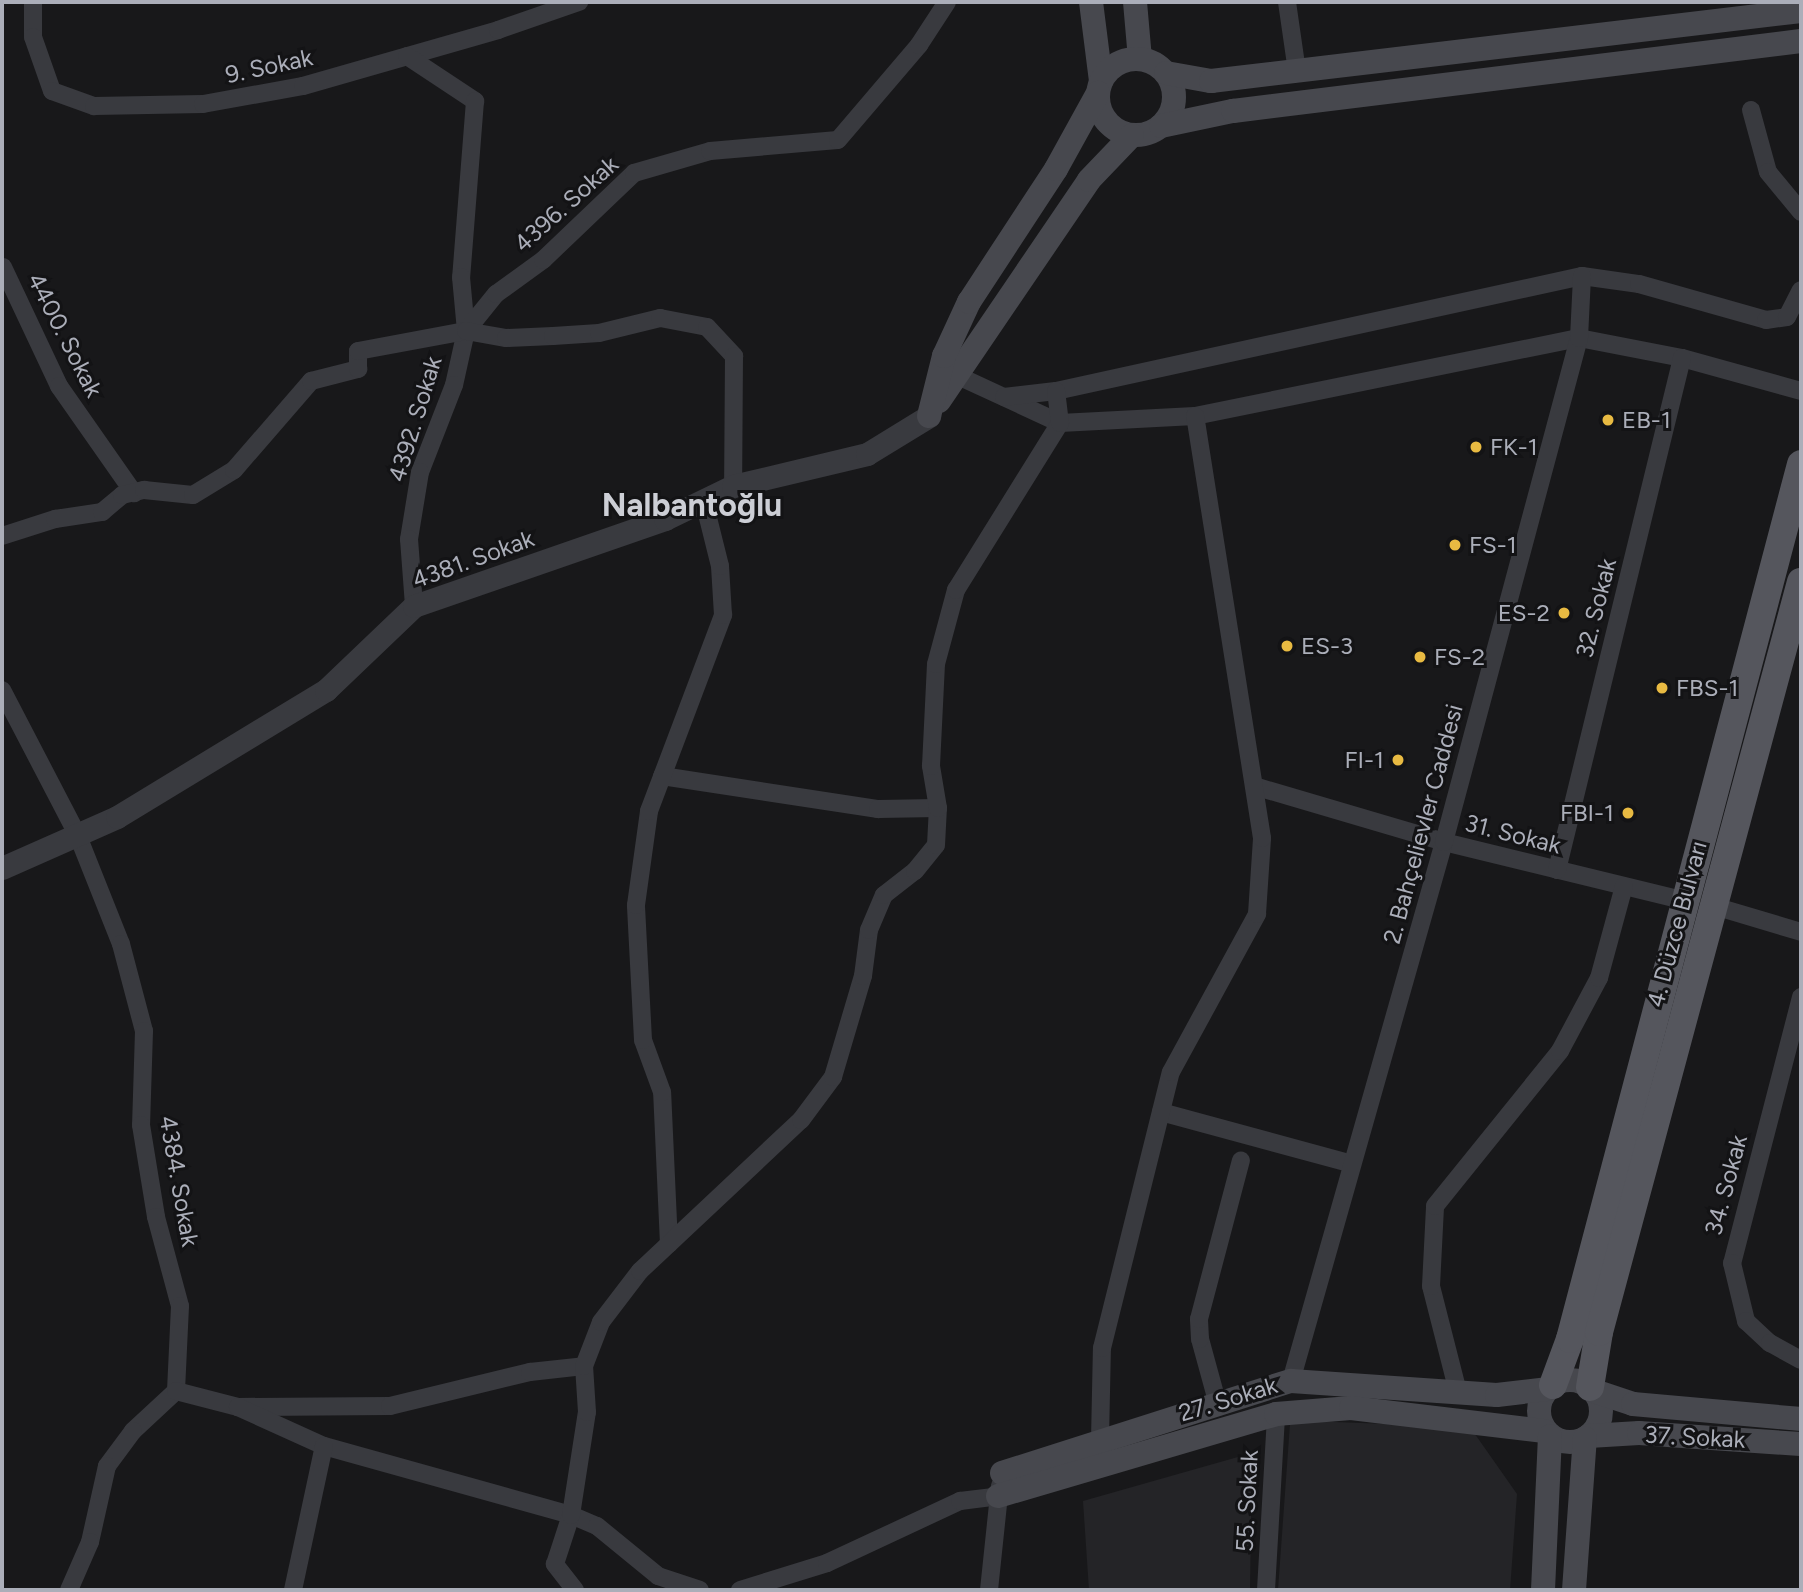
<!DOCTYPE html>
<html>
<head>
<meta charset="utf-8">
<style>
  body { margin:0 }
  #map { position:relative; width:1803px; height:1592px; overflow:hidden; background:#18181a; font-family:Figtree,sans-serif }
  div>[style] { position:absolute }
  .built>* { inset:0; background:#242427 }
  .minor>* { height:18px; margin:-9px; padding:0 9px; transform-origin:9px; border-radius:9px; background:#393a3f }
  .tertiary>* { height:23px; margin:-11.5px; padding:0 11.5px; transform-origin:11.5px; border-radius:11.5px; background:#393a3f }
  .secondary>* { height:24px; margin:-12px; padding:0 12px; transform-origin:12px; border-radius:12px; background:#47484e }
  .secondary>.ring { margin:-12px; padding:0; box-sizing:content-box; background:none; border:24px solid #47484e; border-radius:50% }
  .primary>* { height:28px; margin:-14px; padding:0 14px; transform-origin:14px; border-radius:14px; background:#55565d }
  .dots>* { width:19px; height:19px; translate:-50% -50%; box-sizing:border-box; border:4px solid #131315; border-radius:50% }
  span { translate:-50% -50%; white-space:nowrap; text-align:center; line-height:1.15; -webkit-text-stroke:6px #131315; paint-order:stroke }
  .street-label { font-size:24px; color:#abaeb9 }
  .poi-label { font-size:24px; color:#abaeb9 }
  .left { translate:0 -50%; text-align:left }
  .right { translate:-100% -50%; text-align:right }
  .district-label { font-size:32px; color:#ccced5; font-weight:700 }
  .frame { position:absolute; inset:0; border:4px solid #abaeb9; pointer-events:none }
</style>
</head>
<body>
<div id="map">
  <div class="built">
    <div style="clip-path:polygon(1307px 1421px,1470px 1427px,1517px 1494px,1510px 1590px,1278px 1590px,1290px 1424px)"></div>
    <div style="clip-path:polygon(1252px 1453px,1250px 1590px,1089px 1590px,1083px 1501px)"></div>
  </div>
  <div class="minor">
    <div style="left:33px;top:2px;width:35px;rotate:90deg"></div>
    <div style="left:33px;top:37px;width:57px;rotate:70.6deg"></div>
    <div style="left:52px;top:91px;width:45px;rotate:19.7deg"></div>
    <div style="left:94px;top:106px;width:109px;rotate:-1.1deg"></div>
    <div style="left:203px;top:104px;width:102px;rotate:-10.2deg"></div>
    <div style="left:303px;top:86px;width:203px;rotate:-16deg"></div>
    <div style="left:498px;top:30px;width:86px;rotate:-19.1deg"></div>
    <div style="left:1287px;top:2px;width:70px;rotate:81.8deg"></div>
    <div style="left:407px;top:56px;width:82px;rotate:33.5deg"></div>
    <div style="left:475px;top:101px;width:177px;rotate:94.5deg"></div>
    <div style="left:461px;top:277px;width:54px;rotate:84.7deg"></div>
    <div style="left:466px;top:331px;width:55px;rotate:102.5deg"></div>
    <div style="left:454px;top:385px;width:93px;rotate:111.3deg"></div>
    <div style="left:420px;top:472px;width:68px;rotate:99.3deg"></div>
    <div style="left:409px;top:539px;width:67px;rotate:85.7deg"></div>
    <div style="left:1751px;top:110px;width:64px;rotate:74.7deg"></div>
    <div style="left:1768px;top:172px;width:52px;rotate:50.5deg"></div>
    <div style="left:3px;top:267px;width:132px;rotate:64.8deg"></div>
    <div style="left:59px;top:386px;width:131px;rotate:55deg"></div>
    <div style="left:466px;top:331px;width:48px;rotate:-51deg"></div>
    <div style="left:496px;top:294px;width:58px;rotate:-35.9deg"></div>
    <div style="left:543px;top:260px;width:126px;rotate:-43.7deg"></div>
    <div style="left:634px;top:173px;width:79px;rotate:-16.1deg"></div>
    <div style="left:710px;top:151px;width:128px;rotate:-4.9deg"></div>
    <div style="left:838px;top:140px;width:125px;rotate:-49.5deg"></div>
    <div style="left:919px;top:45px;width:51px;rotate:-56.9deg"></div>
    <div style="left:951px;top:368px;width:9px;rotate:54deg"></div>
    <div style="left:956px;top:375px;width:115px;rotate:24.8deg"></div>
    <div style="left:1060px;top:423px;width:135px;rotate:-3deg"></div>
    <div style="left:1195px;top:416px;width:392px;rotate:-11.5deg"></div>
    <div style="left:1579px;top:338px;width:105px;rotate:11deg"></div>
    <div style="left:1682px;top:358px;width:123px;rotate:15.5deg"></div>
    <div style="left:1004px;top:397px;width:52px;rotate:-6.6deg"></div>
    <div style="left:1056px;top:391px;width:538px;rotate:-12.33deg"></div>
    <div style="left:1582px;top:276px;width:58px;rotate:8deg"></div>
    <div style="left:1639px;top:284px;width:132px;rotate:15.8deg"></div>
    <div style="left:1766px;top:320px;width:21px;rotate:-8deg"></div>
    <div style="left:1787px;top:317px;width:30px;rotate:-63deg"></div>
    <div style="left:2px;top:536px;width:56px;rotate:-17.8deg"></div>
    <div style="left:55px;top:519px;width:48px;rotate:-8.5deg"></div>
    <div style="left:102px;top:512px;width:26px;rotate:-40deg"></div>
    <div style="left:122px;top:495px;width:23px;rotate:-13deg"></div>
    <div style="left:144px;top:490px;width:49px;rotate:5.8deg"></div>
    <div style="left:193px;top:495px;width:48px;rotate:-31.4deg"></div>
    <div style="left:234px;top:470px;width:118px;rotate:-49.1deg"></div>
    <div style="left:311px;top:381px;width:49px;rotate:-14.3deg"></div>
    <div style="left:358px;top:369px;width:18px;rotate:-90deg"></div>
    <div style="left:358px;top:351px;width:110px;rotate:-10.5deg"></div>
    <div style="left:466px;top:331px;width:41px;rotate:9.9deg"></div>
    <div style="left:506px;top:338px;width:47px;rotate:-2.4deg"></div>
    <div style="left:553px;top:336px;width:46px;rotate:-3.7deg"></div>
    <div style="left:599px;top:333px;width:63px;rotate:-13.8deg"></div>
    <div style="left:660px;top:318px;width:48px;rotate:10.8deg"></div>
    <div style="left:707px;top:327px;width:40px;rotate:47deg"></div>
    <div style="left:734px;top:356px;width:130px;rotate:90.4deg"></div>
    <div style="left:2px;top:690px;width:165px;rotate:62.5deg"></div>
    <div style="left:78px;top:836px;width:116px;rotate:68.3deg"></div>
    <div style="left:121px;top:944px;width:90px;rotate:75.2deg"></div>
    <div style="left:144px;top:1031px;width:94px;rotate:91.8deg"></div>
    <div style="left:141px;top:1125px;width:93px;rotate:80.7deg"></div>
    <div style="left:156px;top:1217px;width:92px;rotate:74.9deg"></div>
    <div style="left:180px;top:1306px;width:85px;rotate:92.7deg"></div>
    <div style="left:176px;top:1391px;width:59px;rotate:137.1deg"></div>
    <div style="left:133px;top:1431px;width:44px;rotate:126.6deg"></div>
    <div style="left:107px;top:1466px;width:78px;rotate:102.6deg"></div>
    <div style="left:90px;top:1542px;width:52px;rotate:113.6deg"></div>
    <div style="left:662px;top:776px;width:219px;rotate:8.7deg"></div>
    <div style="left:878px;top:809px;width:60px;rotate:-1deg"></div>
    <div style="left:1254px;top:786px;width:198px;rotate:16.4deg"></div>
    <div style="left:1444px;top:842px;width:245px;rotate:13.7deg"></div>
    <div style="left:1557px;top:870px;width:527px;rotate:-76.28deg"></div>
    <div style="left:1714px;top:906px;width:91px;rotate:16.6deg"></div>
    <div style="left:1801px;top:997px;width:275px;rotate:104.5deg"></div>
    <div style="left:1732px;top:1263px;width:60px;rotate:76.4deg"></div>
    <div style="left:1746px;top:1321px;width:33px;rotate:43deg"></div>
    <div style="left:1770px;top:1343px;width:35px;rotate:29deg"></div>
    <div style="left:1161px;top:1112px;width:198px;rotate:15.2deg"></div>
    <div style="left:669px;top:1244px;width:152px;rotate:-92.6deg"></div>
    <div style="left:662px;top:1092px;width:55px;rotate:-110.1deg"></div>
    <div style="left:643px;top:1040px;width:135px;rotate:-93deg"></div>
    <div style="left:636px;top:905px;width:95px;rotate:-82.1deg"></div>
    <div style="left:649px;top:811px;width:210px;rotate:-69.3deg"></div>
    <div style="left:723px;top:615px;width:49px;rotate:-93.5deg"></div>
    <div style="left:720px;top:566px;width:66px;rotate:-104deg"></div>
    <div style="left:1291px;top:1381px;width:560px;rotate:-74.15deg"></div>
    <div style="left:1444px;top:842px;width:522px;rotate:-75deg"></div>
    <div style="left:1579px;top:338px;width:62px;rotate:-87.2deg"></div>
    <div style="left:176px;top:1391px;width:64px;rotate:14.5deg"></div>
    <div style="left:238px;top:1407px;width:152px;rotate:-0.4deg"></div>
    <div style="left:390px;top:1406px;width:144px;rotate:-13.7deg"></div>
    <div style="left:530px;top:1372px;width:54px;rotate:-6.3deg"></div>
    <div style="left:1458px;top:1392px;width:109px;rotate:-104.3deg"></div>
    <div style="left:1431px;top:1286px;width:80px;rotate:-87.1deg"></div>
    <div style="left:1435px;top:1206px;width:199px;rotate:-51.1deg"></div>
    <div style="left:1560px;top:1051px;width:83px;rotate:-61.9deg"></div>
    <div style="left:1599px;top:978px;width:95px;rotate:-74.8deg"></div>
    <div style="left:1217px;top:1401px;width:64px;rotate:-105.3deg"></div>
    <div style="left:1200px;top:1339px;width:20px;rotate:-93deg"></div>
    <div style="left:1199px;top:1319px;width:164px;rotate:-75.2deg"></div>
    <div style="left:238px;top:1407px;width:94px;rotate:24.4deg"></div>
    <div style="left:324px;top:1446px;width:256px;rotate:15.6deg"></div>
    <div style="left:571px;top:1515px;width:28px;rotate:23deg"></div>
    <div style="left:597px;top:1526px;width:79px;rotate:39.3deg"></div>
    <div style="left:658px;top:1576px;width:44px;rotate:18.4deg"></div>
    <div style="left:1100px;top:1440px;width:92px;rotate:-88.8deg"></div>
    <div style="left:1102px;top:1348px;width:284px;rotate:-76deg"></div>
    <div style="left:1171px;top:1072px;width:180px;rotate:-61.4deg"></div>
    <div style="left:1257px;top:914px;width:76px;rotate:-86.2deg"></div>
    <div style="left:1262px;top:838px;width:427px;rotate:-99deg"></div>
    <div style="left:293px;top:1590px;width:147px;rotate:-77.9deg"></div>
    <div style="left:575px;top:1590px;width:33px;rotate:-128deg"></div>
    <div style="left:555px;top:1564px;width:52px;rotate:-71.9deg"></div>
    <div style="left:571px;top:1515px;width:104px;rotate:-81.2deg"></div>
    <div style="left:587px;top:1412px;width:46px;rotate:-93.7deg"></div>
    <div style="left:584px;top:1366px;width:47px;rotate:-68.9deg"></div>
    <div style="left:601px;top:1322px;width:64px;rotate:-52.6deg"></div>
    <div style="left:640px;top:1271px;width:221px;rotate:-43.2deg"></div>
    <div style="left:801px;top:1120px;width:54px;rotate:-53.3deg"></div>
    <div style="left:833px;top:1077px;width:105px;rotate:-73.5deg"></div>
    <div style="left:863px;top:976px;width:46px;rotate:-82.6deg"></div>
    <div style="left:869px;top:930px;width:38px;rotate:-67deg"></div>
    <div style="left:884px;top:895px;width:39px;rotate:-38deg"></div>
    <div style="left:915px;top:871px;width:33px;rotate:-51deg"></div>
    <div style="left:936px;top:845px;width:37px;rotate:-87deg"></div>
    <div style="left:938px;top:808px;width:43px;rotate:-99.5deg"></div>
    <div style="left:931px;top:766px;width:102px;rotate:-87.2deg"></div>
    <div style="left:936px;top:664px;width:77px;rotate:-74.9deg"></div>
    <div style="left:956px;top:590px;width:197px;rotate:-58.1deg"></div>
    <div style="left:1060px;top:423px;width:32px;rotate:-97deg"></div>
    <div style="left:740px;top:1590px;width:91px;rotate:-17.2deg"></div>
    <div style="left:827px;top:1563px;width:147px;rotate:-25deg"></div>
    <div style="left:960px;top:1501px;width:38px;rotate:-7deg"></div>
    <div style="left:989px;top:1590px;width:105px;rotate:-84deg"></div>
    <div style="left:1266px;top:1590px;width:176px;rotate:-86.7deg"></div>
  </div>
  <div class="tertiary">
    <div style="left:2px;top:868px;width:126px;rotate:-23.9deg"></div>
    <div style="left:117px;top:817px;width:245px;rotate:-31.3deg"></div>
    <div style="left:326px;top:690px;width:122px;rotate:-43.7deg"></div>
    <div style="left:414px;top:606px;width:266px;rotate:-19.1deg"></div>
    <div style="left:665px;top:519px;width:76px;rotate:-25.9deg"></div>
    <div style="left:733px;top:486px;width:138px;rotate:-13.4deg"></div>
    <div style="left:867px;top:454px;width:73px;rotate:-31.5deg"></div>
  </div>
  <div class="secondary">
    <div style="left:1091px;top:2px;width:80px;rotate:82.8deg"></div>
    <div style="left:1135px;top:2px;width:57px;rotate:85deg"></div>
    <div class="ring" style="left:1098px;top:59px;width:52px;height:52px"></div>
    <div style="left:1166px;top:73px;width:46px;rotate:10.1deg"></div>
    <div style="left:1211px;top:81px;width:594px;rotate:-6.77deg"></div>
    <div style="left:1161px;top:126px;width:74px;rotate:-11.8deg"></div>
    <div style="left:1233px;top:111px;width:572px;rotate:-7.03deg"></div>
    <div style="left:939px;top:401px;width:267px;rotate:-55.8deg"></div>
    <div style="left:1089px;top:180px;width:62px;rotate:-46.3deg"></div>
    <div style="left:929px;top:416px;width:62px;rotate:-76deg"></div>
    <div style="left:944px;top:356px;width:60px;rotate:-65.2deg"></div>
    <div style="left:969px;top:302px;width:159px;rotate:-56.8deg"></div>
    <div style="left:1056px;top:169px;width:87px;rotate:-61.1deg"></div>
    <div class="ring" style="left:1539px;top:1380px;width:38px;height:38px"></div>
    <div style="left:1594px;top:1391px;width:41px;rotate:18.4deg"></div>
    <div style="left:1633px;top:1404px;width:169px;rotate:5.1deg"></div>
    <div style="left:1589px;top:1436px;width:50px;rotate:-3.4deg"></div>
    <div style="left:1639px;top:1433px;width:162px;rotate:3.9deg"></div>
    <div style="left:1002px;top:1473px;width:303px;rotate:-17.7deg"></div>
    <div style="left:1291px;top:1381px;width:206px;rotate:3.9deg"></div>
    <div style="left:1497px;top:1395px;width:50px;rotate:-6.8deg"></div>
    <div style="left:998px;top:1496px;width:290px;rotate:-16.4deg"></div>
    <div style="left:1276px;top:1414px;width:75px;rotate:-4.6deg"></div>
    <div style="left:1351px;top:1408px;width:195px;rotate:6.8deg"></div>
    <div style="left:1543px;top:1590px;width:154px;rotate:-87.4deg"></div>
    <div style="left:1574px;top:1590px;width:152px;rotate:-85.9deg"></div>
  </div>
  <div class="primary">
    <div style="left:1553px;top:1385px;width:49px;rotate:-69.7deg"></div>
    <div style="left:1570px;top:1339px;width:905px;rotate:-75.21deg"></div>
    <div style="left:1590px;top:1387px;width:56px;rotate:-80.7deg"></div>
    <div style="left:1599px;top:1332px;width:777px;rotate:-74.93deg"></div>
  </div>
  <div class="dots">
    <div style="left:1608px;top:420px;background:#e8ba42"></div>
    <div style="left:1476px;top:447px;background:#e8ba42"></div>
    <div style="left:1455px;top:545px;background:#e8ba42"></div>
    <div style="left:1564px;top:613px;background:#e8ba42"></div>
    <div style="left:1287px;top:646px;background:#e8ba42"></div>
    <div style="left:1420px;top:657px;background:#e8ba42"></div>
    <div style="left:1662px;top:688px;background:#e8ba42"></div>
    <div style="left:1398px;top:760px;background:#e8ba42"></div>
    <div style="left:1628px;top:813px;background:#e8ba42"></div>
  </div>
  <div class="street-label">
    <span style="left:269px;top:66px;rotate:-12deg">9. Sokak</span>
    <span style="left:566px;top:204px;rotate:-42deg">4396. Sokak</span>
    <span style="left:65px;top:335px;rotate:63deg">4400. Sokak</span>
    <span style="left:415px;top:419px;rotate:-73deg">4392. Sokak</span>
    <span style="left:473px;top:559px;rotate:-20deg">4381. Sokak</span>
    <span style="left:1596px;top:608px;rotate:-76deg">32. Sokak</span>
    <span style="left:1423px;top:824px;rotate:-75deg">2. Bahçelievler Caddesi</span>
    <span style="left:1513px;top:834px;rotate:14deg">31. Sokak</span>
    <span style="left:1677px;top:924px;rotate:-75deg">4. Düzce Bulvarı</span>
    <span style="left:179px;top:1181px;rotate:80deg">4384. Sokak</span>
    <span style="left:1726px;top:1185px;rotate:-75deg">34. Sokak</span>
    <span style="left:1228px;top:1399px;rotate:-17deg">27. Sokak</span>
    <span style="left:1695px;top:1437px;rotate:3deg">37. Sokak</span>
    <span style="left:1247px;top:1501px;rotate:-87deg">55. Sokak</span>
  </div>
  <div class="poi-label">
    <span class="left" style="left:1622px;top:420px">EB-1</span>
    <span class="left" style="left:1490px;top:447px">FK-1</span>
    <span class="left" style="left:1469px;top:545px">FS-1</span>
    <span class="right" style="left:1550px;top:613px">ES-2</span>
    <span class="left" style="left:1301px;top:646px">ES-3</span>
    <span class="left" style="left:1434px;top:657px">FS-2</span>
    <span class="left" style="left:1676px;top:688px">FBS-1</span>
    <span class="right" style="left:1384px;top:760px">FI-1</span>
    <span class="right" style="left:1614px;top:813px">FBI-1</span>
  </div>
  <div class="district-label">
    <span style="left:692px;top:505px">Nalbantoğlu</span>
  </div>
  <div class="frame"></div>
</div>
</body>
</html>
